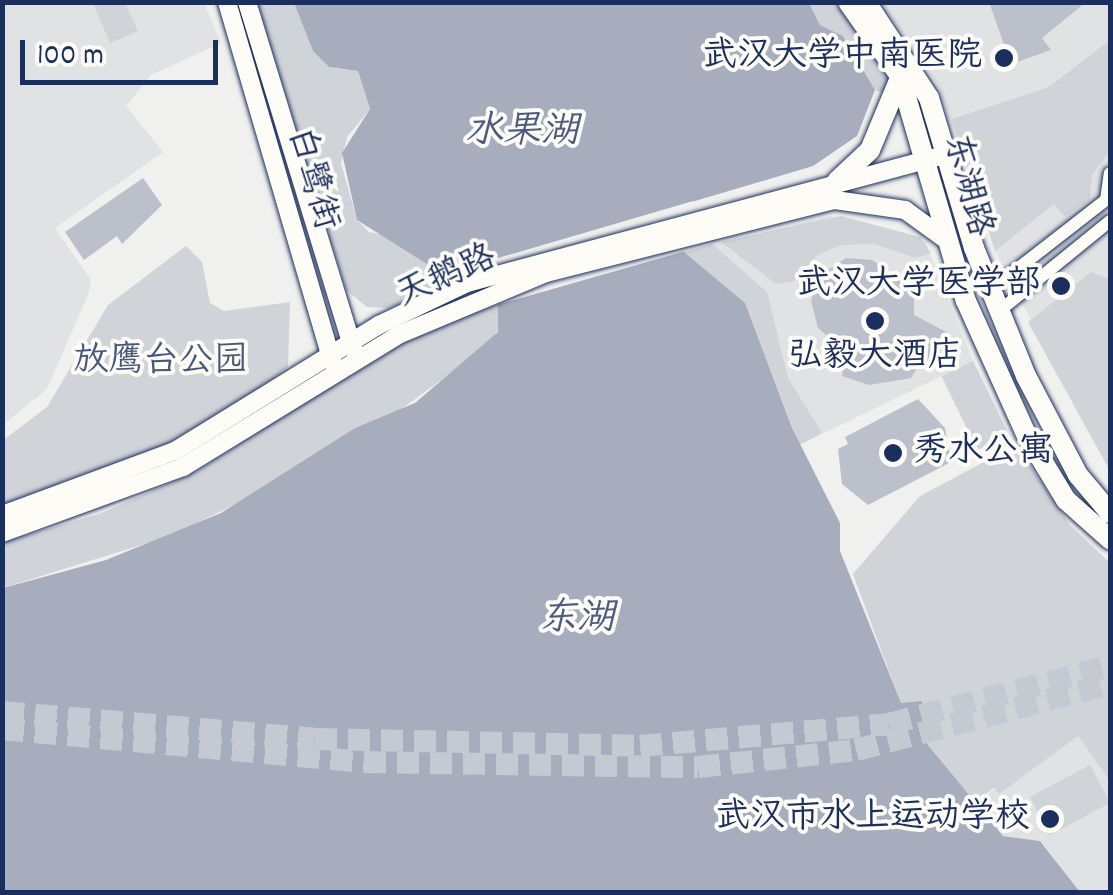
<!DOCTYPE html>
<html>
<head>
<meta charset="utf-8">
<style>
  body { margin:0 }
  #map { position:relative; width:1113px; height:895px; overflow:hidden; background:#f0f0ee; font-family:Dekko,"LXGW WenKai TC",sans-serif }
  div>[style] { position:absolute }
  .built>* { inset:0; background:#e0e2e3 }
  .green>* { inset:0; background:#d0d3d8; transform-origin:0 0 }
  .water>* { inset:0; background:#a7adbd }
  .pier>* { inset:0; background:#f0f0ee }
  .building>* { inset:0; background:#bbc0ca }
  .highway-tunnel>* { height:22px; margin-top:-11px; transform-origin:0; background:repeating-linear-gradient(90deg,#c5c9d1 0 22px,transparent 0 33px) }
  .roads { filter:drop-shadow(0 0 2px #1b2f5e) drop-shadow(0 0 2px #1b2f5e) }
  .street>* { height:12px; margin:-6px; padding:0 6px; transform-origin:6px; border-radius:6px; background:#fdfcf7 }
  .secondary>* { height:18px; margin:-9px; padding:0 9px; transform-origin:9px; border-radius:9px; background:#fdfcf7 }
  .primary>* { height:20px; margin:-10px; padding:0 10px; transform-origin:10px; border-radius:10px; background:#fdfcf7 }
  .dots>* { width:28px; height:28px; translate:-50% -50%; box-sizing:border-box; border:5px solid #fdfcf7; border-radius:50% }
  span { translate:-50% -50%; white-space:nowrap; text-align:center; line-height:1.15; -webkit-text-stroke:8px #fdfcf7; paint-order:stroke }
  .poi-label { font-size:35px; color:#1b2f5e }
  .right { translate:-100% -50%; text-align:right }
  .left { translate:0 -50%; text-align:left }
  .street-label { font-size:35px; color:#1b2f5e }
  .park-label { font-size:35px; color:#48587c }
  .water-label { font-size:38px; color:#4c5b7f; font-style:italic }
  .frame { position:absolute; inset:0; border:5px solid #1b2f5e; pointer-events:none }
  .scale { position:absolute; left:20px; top:40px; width:198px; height:45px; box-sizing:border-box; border:5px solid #1b2f5e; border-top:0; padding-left:12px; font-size:30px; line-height:35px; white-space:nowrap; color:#1b2f5e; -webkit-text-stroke:8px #fdfcf7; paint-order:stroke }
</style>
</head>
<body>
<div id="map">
  <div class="built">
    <div style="clip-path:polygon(3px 3px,204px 3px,221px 43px,151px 75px,126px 106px,163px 152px,55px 228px,91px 280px,88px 295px,47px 389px,3px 425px)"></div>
    <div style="clip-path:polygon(882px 3px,1110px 3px,1110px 471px,995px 251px,938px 85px)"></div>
    <div style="clip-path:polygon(830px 216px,925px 241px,973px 361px,799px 445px,779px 398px,684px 252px)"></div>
    <div style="clip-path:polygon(1078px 736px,1110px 781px,1110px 892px,1080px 892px,1041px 841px,1003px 836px,974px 803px)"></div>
  </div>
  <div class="green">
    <div style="clip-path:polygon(93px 3px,125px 3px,138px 31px,110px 43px)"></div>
    <div style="clip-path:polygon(257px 3px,294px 3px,313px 51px,333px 68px,358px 71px,370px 109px,347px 137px,341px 163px,357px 220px,369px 232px,462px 251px,475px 264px,462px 270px,465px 278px,389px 308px,367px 307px,346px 290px)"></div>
    <div style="clip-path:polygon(809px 3px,841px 3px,893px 78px,887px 94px,875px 90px,843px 36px,820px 25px)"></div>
    <div style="clip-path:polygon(1110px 40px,1110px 152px,1092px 174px,1090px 199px,1065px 217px,1054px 204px,995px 251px,952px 119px,1049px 87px)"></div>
    <div style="clip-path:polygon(841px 216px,920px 237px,931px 253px,916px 258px,874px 244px,841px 245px,817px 255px,794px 281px,776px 284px,721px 242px)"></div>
    <div style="clip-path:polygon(712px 244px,767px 292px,788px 378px,822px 433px,799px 445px,745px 303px,684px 252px)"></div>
    <div style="clip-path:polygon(186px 246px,202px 262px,210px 303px,224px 311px,290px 302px,288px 367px,254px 396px,139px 459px,3px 506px,2px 441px,47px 407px,108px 305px)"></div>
    <div style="clip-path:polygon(1091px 272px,1110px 279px,1110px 471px,1028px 322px)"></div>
    <div style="clip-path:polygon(477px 304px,480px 311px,498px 304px,500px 326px,491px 344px,386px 420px,355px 428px,246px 499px,170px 536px,3px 588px,3px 542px,99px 514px,197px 471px,392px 346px)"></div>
    <div style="left:973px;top:361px;width:82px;height:35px;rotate:64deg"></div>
    <div style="clip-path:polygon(1016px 445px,1070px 525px,1110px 563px,1110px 781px,1078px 736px,999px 794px,994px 788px,974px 803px,927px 744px,922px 702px,901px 704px,853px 574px,920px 496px)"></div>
    <div style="left:1090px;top:765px;width:43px;height:68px;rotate:62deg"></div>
  </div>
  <div class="water">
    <div style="clip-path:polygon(294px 3px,809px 3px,820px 25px,843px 36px,875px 90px,857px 136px,813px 166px,685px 204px,684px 252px,745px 303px,792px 428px,840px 523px,840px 551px,901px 703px,922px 701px,927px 744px,1003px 836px,1040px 841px,1080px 892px,3px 892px,3px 588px,106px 560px,221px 513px,355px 428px,415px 403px,498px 332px,498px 304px,465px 253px,427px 264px,357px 220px,342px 153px,370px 109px,358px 71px,329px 67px,313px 51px)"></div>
  </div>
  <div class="pier">
    <div style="clip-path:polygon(693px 201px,689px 250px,493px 306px,471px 266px)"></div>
  </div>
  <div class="building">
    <div style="clip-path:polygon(989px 2px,1086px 2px,1042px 38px,1051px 50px,1011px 64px)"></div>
    <div style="clip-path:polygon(143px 178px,162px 205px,122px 244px,117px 236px,84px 260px,65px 232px)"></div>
    <div style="clip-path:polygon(846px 258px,872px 260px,914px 288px,914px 315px,948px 333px,944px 357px,920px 363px,911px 378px,869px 385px,842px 376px,846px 351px,818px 328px,811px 301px,819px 276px)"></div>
    <div style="clip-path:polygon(918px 399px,945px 428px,951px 462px,868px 505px,842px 484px,838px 449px,848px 444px,845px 437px)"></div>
  </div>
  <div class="highway-tunnel">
    <div style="left:2px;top:712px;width:314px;rotate:4.9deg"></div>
    <div style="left:315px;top:739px;width:325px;rotate:1.2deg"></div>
    <div style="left:640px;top:746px;width:250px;rotate:-5deg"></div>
    <div style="left:889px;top:724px;width:228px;rotate:-14.7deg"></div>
    <div style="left:2px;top:729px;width:364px;rotate:5.2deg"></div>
    <div style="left:364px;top:762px;width:334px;rotate:0.9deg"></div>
    <div style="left:698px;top:767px;width:159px;rotate:-6.1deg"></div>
    <div style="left:856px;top:750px;width:262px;rotate:-14.6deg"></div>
  </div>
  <div class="roads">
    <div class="street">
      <div style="left:989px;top:291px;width:148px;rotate:-37.9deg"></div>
      <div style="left:1106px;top:200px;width:27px;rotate:-82deg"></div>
      <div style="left:998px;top:312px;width:144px;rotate:-39.1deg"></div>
    </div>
    <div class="secondary">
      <div style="left:227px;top:2px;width:375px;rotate:73.7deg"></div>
      <div style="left:247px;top:2px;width:363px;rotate:73deg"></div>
      <div style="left:2px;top:515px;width:184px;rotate:-20.3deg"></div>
      <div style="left:175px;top:451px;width:240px;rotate:-31.7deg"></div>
      <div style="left:379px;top:325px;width:98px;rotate:-25.5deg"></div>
      <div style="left:467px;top:283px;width:486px;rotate:-15deg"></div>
      <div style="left:2px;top:533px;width:193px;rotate:-20deg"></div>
      <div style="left:183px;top:467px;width:252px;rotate:-31.5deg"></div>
      <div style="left:398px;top:335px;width:160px;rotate:-22.7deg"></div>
      <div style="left:546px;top:273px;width:298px;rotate:-14.2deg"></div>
      <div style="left:835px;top:200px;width:71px;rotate:8.1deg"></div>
      <div style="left:905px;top:210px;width:49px;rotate:35.9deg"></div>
    </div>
    <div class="primary">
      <div style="left:848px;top:2px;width:90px;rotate:54.9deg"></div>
      <div style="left:900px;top:76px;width:234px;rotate:73.7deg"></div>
      <div style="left:966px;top:301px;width:146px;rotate:65.7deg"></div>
      <div style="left:1026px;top:434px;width:77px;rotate:58.8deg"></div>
      <div style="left:1066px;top:500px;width:59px;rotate:41.6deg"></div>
      <div style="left:866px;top:2px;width:115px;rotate:56.7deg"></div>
      <div style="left:929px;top:98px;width:157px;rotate:73.3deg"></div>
      <div style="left:974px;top:248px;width:138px;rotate:67.9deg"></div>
      <div style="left:1026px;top:376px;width:112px;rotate:62.3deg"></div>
      <div style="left:1078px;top:475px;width:50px;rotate:49.9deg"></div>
      <div style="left:837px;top:181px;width:45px;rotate:-43.2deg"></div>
      <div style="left:870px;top:150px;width:78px;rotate:-67.4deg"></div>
    </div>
  </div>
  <div class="dots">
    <div style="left:1004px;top:58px;background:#1b2f5e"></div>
    <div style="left:1061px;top:286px;background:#1b2f5e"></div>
    <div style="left:875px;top:321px;background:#1b2f5e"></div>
    <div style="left:893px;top:453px;background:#1b2f5e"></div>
    <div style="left:1050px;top:819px;background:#1b2f5e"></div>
  </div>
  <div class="poi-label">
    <span class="right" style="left:982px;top:58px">武汉大学中南医院</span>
    <span class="right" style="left:1041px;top:286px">武汉大学医学部</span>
    <span style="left:875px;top:358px">弘毅大酒店</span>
    <span class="left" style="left:913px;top:453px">秀水公寓</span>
    <span class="right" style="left:1030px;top:819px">武汉市水上运动学校</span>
  </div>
  <div class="street-label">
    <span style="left:311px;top:179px;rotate:74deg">白鹭街</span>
    <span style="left:966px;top:186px;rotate:75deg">东湖路</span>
    <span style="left:447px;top:278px;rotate:-24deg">天鹅路</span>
  </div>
  <div class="park-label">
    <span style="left:161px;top:363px">放鹰台公园</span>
  </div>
  <div class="water-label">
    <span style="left:522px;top:134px">水果湖</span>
    <span style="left:577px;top:621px">东湖</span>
  </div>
  <div class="frame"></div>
  <div class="scale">100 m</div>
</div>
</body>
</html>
